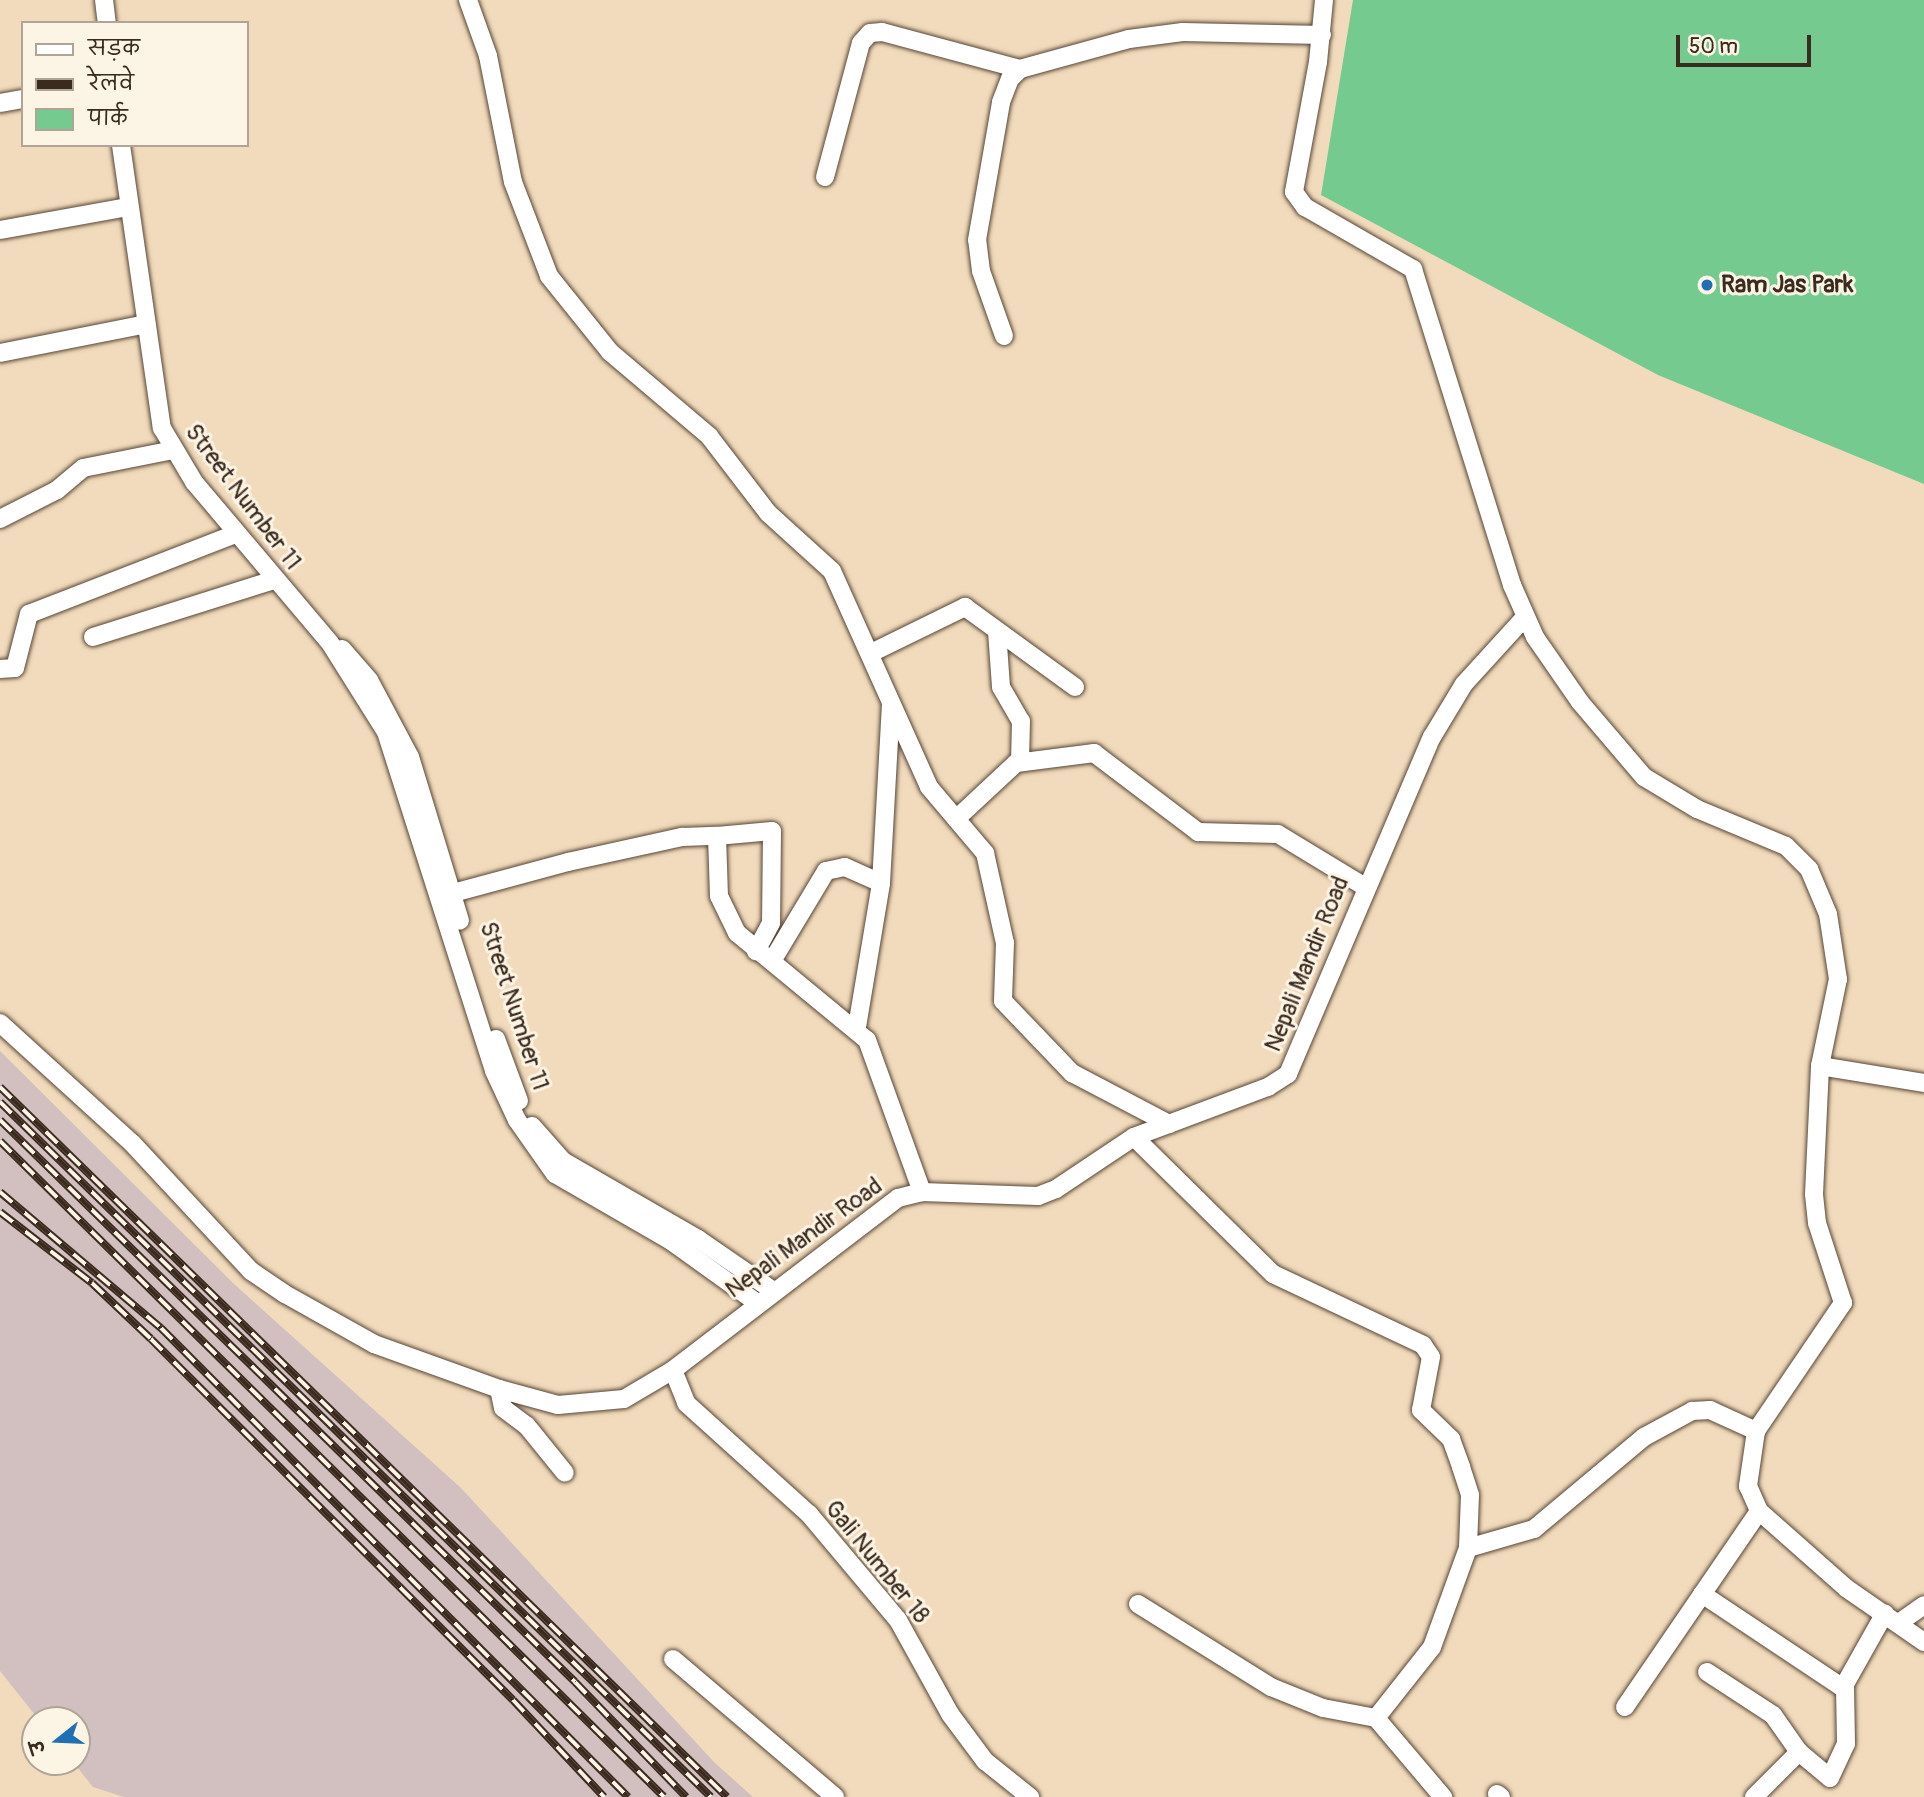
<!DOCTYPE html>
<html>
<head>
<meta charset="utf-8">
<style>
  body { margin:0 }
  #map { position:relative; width:1924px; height:1797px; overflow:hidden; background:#f2dbbc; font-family:Pangolin,"Playpen Sans Deva",sans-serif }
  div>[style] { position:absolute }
  .industrial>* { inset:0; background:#d2bfc0 }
  .green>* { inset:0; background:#74ca8f }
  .roads { filter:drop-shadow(0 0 2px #564536) drop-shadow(0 0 2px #564536) }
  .street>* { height:18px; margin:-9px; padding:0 9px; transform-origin:9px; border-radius:9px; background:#fff }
  .rail>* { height:8px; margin-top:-4px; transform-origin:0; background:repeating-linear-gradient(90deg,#fcf5e5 0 16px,#3b2a1e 0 32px); box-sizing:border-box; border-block:2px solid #3b2a1e }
  .dots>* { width:19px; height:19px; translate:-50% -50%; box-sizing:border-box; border:4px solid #fcf5e5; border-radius:50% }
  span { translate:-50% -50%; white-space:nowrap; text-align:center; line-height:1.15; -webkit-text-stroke:6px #fcf5e5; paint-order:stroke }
  .poi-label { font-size:24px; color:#3b2a1e; font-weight:700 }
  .left { translate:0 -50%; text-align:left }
  .street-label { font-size:24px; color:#3b2a1e }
  .legend { position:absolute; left:21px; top:21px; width:228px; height:126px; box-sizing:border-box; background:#fcf5e5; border:2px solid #afa495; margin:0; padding:9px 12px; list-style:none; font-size:21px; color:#3b2a1e }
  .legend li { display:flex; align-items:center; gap:14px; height:35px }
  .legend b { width:35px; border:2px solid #afa495 }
  .north { position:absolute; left:21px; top:1706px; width:70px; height:70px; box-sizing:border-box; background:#fcf5e5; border:2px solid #afa495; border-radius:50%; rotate:252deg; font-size:19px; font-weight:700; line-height:28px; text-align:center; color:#3b2a1e }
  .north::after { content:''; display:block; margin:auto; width:24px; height:32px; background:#1f6fb2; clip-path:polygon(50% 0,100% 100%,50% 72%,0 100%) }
  .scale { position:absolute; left:1676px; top:35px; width:135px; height:32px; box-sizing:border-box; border:4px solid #3b2a1e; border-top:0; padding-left:9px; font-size:21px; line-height:24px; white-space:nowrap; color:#3b2a1e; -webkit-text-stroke:5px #fcf5e5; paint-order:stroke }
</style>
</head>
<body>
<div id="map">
  <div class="industrial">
    <div style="clip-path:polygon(0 1051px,233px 1283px,461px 1488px,714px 1762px,753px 1797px,124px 1797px,93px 1787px,73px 1762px,77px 1762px,77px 1720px,39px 1720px,0 1671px)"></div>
  </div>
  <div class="green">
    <div style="clip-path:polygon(1353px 0,1924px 0,1924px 484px,1658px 375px,1321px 195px)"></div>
  </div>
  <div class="roads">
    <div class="street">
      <div style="left:104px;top:0;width:23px;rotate:83deg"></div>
      <div style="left:468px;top:0;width:59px;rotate:70.3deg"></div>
      <div style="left:488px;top:56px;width:128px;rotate:78.8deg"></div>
      <div style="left:513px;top:182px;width:101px;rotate:69deg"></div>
      <div style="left:549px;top:276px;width:97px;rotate:51.2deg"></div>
      <div style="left:610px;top:352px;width:130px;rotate:40.3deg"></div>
      <div style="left:709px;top:436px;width:97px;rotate:52.5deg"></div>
      <div style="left:768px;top:513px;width:86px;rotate:42.2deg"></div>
      <div style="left:832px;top:571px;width:237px;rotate:65.8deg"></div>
      <div style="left:929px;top:787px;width:87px;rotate:49.7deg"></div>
      <div style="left:985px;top:853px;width:92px;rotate:77.5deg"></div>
      <div style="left:1005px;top:943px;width:58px;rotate:92deg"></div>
      <div style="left:1003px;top:1001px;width:100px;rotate:46.2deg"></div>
      <div style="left:1072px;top:1073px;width:110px;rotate:27.7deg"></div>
      <div style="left:1324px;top:0;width:62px;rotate:95.5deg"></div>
      <div style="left:1318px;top:62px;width:132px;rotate:100.5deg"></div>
      <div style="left:1294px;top:192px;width:19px;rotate:54deg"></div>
      <div style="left:1305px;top:207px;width:125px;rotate:29.9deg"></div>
      <div style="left:1413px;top:269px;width:331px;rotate:72.6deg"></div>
      <div style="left:1512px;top:585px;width:57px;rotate:66.1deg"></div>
      <div style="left:1535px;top:637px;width:79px;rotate:55.3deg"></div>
      <div style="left:1580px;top:702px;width:99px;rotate:49.5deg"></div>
      <div style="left:1644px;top:777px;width:62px;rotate:31.1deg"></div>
      <div style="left:1697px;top:809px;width:96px;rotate:22.6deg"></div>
      <div style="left:1786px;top:846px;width:33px;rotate:45deg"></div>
      <div style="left:1809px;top:869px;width:49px;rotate:67.1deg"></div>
      <div style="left:1828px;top:914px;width:66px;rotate:81.3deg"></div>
      <div style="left:1838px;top:979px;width:89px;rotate:101.7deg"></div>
      <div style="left:1820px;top:1066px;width:105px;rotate:9.3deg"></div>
      <div style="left:0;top:103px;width:23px;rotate:-10deg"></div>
      <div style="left:121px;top:145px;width:286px;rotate:81.8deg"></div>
      <div style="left:162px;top:428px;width:63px;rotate:59.3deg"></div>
      <div style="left:194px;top:482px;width:211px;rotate:49.8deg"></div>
      <div style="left:330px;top:643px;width:105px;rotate:57.8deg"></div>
      <div style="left:386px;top:732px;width:356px;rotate:72.3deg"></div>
      <div style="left:494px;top:1071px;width:54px;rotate:64.9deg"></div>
      <div style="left:517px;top:1120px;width:66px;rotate:54.9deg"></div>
      <div style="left:555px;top:1174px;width:134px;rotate:30deg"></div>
      <div style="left:671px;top:1241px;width:105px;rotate:35.7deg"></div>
      <div style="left:825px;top:177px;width:139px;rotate:-75deg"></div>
      <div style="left:861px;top:43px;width:13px;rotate:-48deg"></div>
      <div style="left:870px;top:33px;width:12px;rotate:-5deg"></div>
      <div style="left:882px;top:32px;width:143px;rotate:15deg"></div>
      <div style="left:0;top:230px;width:130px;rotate:-10.2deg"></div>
      <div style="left:1004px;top:336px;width:69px;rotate:-109.5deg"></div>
      <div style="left:981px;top:271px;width:31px;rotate:-97deg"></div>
      <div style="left:977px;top:240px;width:140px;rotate:-80.1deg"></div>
      <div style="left:1001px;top:102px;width:25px;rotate:-69deg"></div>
      <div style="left:1010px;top:79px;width:14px;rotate:-45deg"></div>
      <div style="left:1020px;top:69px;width:113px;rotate:-15.4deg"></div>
      <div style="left:1129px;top:39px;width:54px;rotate:-7.4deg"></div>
      <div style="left:1183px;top:32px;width:139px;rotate:1.2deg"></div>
      <div style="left:0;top:353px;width:149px;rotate:-11.2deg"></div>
      <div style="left:0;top:519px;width:64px;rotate:-27deg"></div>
      <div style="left:57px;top:490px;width:34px;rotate:-40deg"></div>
      <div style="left:83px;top:468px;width:92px;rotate:-11.3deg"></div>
      <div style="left:997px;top:631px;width:56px;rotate:85.9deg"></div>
      <div style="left:1001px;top:687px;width:39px;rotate:60deg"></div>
      <div style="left:1021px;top:721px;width:41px;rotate:91.4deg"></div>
      <div style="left:93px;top:637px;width:190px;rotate:-17.5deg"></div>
      <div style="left:342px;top:649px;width:41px;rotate:48.9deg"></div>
      <div style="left:369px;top:680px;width:87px;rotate:62deg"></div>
      <div style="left:410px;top:757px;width:171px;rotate:73deg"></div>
      <div style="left:871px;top:653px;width:105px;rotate:-26.1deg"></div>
      <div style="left:965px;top:607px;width:136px;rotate:36deg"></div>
      <div style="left:0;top:669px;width:15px;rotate:-4deg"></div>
      <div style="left:15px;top:668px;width:56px;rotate:-75.5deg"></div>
      <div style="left:29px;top:614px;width:221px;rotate:-21.2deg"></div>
      <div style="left:956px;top:819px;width:82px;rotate:-43deg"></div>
      <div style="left:1016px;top:763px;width:79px;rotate:-7.3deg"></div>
      <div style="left:1094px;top:753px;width:131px;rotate:37.2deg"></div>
      <div style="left:1198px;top:832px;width:80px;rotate:1.4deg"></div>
      <div style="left:1278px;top:834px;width:102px;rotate:31.3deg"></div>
      <div style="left:717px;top:836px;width:55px;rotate:-5.2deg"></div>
      <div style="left:772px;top:831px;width:92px;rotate:90.6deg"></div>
      <div style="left:771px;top:923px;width:32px;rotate:118deg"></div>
      <div style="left:442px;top:896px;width:131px;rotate:-15.1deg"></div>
      <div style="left:568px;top:862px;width:117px;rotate:-12.4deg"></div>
      <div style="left:682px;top:837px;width:35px;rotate:-2deg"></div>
      <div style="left:717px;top:836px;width:60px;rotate:88.1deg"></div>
      <div style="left:719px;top:896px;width:41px;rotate:64.1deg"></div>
      <div style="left:737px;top:933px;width:168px;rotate:39.5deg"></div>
      <div style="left:867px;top:1040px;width:162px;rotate:70.1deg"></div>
      <div style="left:772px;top:961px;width:105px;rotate:-59deg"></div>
      <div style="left:826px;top:871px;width:19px;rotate:-12deg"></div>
      <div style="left:845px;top:867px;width:39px;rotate:24deg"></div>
      <div style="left:0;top:1023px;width:178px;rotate:42.3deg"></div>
      <div style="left:132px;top:1143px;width:175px;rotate:47.1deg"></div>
      <div style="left:251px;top:1271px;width:41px;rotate:34.1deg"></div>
      <div style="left:285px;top:1294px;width:102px;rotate:29.3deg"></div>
      <div style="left:374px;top:1344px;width:133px;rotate:19.8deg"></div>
      <div style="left:499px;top:1389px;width:61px;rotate:15.2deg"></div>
      <div style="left:558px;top:1405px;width:66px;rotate:-5.2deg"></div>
      <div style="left:624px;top:1399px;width:57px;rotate:-30.6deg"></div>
      <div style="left:673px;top:1370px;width:283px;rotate:-37.4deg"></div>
      <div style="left:898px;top:1198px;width:25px;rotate:-14deg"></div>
      <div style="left:922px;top:1192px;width:116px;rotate:2deg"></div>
      <div style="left:1038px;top:1196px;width:19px;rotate:-21deg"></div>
      <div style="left:1056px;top:1189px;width:94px;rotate:-33.7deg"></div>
      <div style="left:1134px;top:1137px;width:143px;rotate:-20.5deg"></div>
      <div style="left:1268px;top:1087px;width:24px;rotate:-33deg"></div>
      <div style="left:1288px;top:1074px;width:366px;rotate:-66.9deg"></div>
      <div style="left:1432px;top:737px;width:62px;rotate:-58.9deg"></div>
      <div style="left:1464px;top:684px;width:91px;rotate:-47.7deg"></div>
      <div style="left:857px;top:1027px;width:146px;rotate:-80.5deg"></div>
      <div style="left:881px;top:883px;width:179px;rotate:-86.8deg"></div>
      <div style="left:496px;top:1039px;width:66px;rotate:69.6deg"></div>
      <div style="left:532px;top:1126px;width:47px;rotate:48.5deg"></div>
      <div style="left:563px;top:1161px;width:156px;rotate:30deg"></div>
      <div style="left:698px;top:1239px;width:90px;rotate:34.6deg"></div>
      <div style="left:1134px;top:1137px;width:195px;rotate:44.6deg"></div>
      <div style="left:1273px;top:1274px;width:166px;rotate:25.3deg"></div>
      <div style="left:1423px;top:1345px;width:14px;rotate:56deg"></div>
      <div style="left:1431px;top:1357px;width:54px;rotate:100.7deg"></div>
      <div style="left:1421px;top:1410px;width:42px;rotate:44deg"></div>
      <div style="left:1451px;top:1439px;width:30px;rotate:70deg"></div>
      <div style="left:1461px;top:1467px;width:29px;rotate:72deg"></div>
      <div style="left:1470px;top:1495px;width:53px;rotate:92.2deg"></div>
      <div style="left:1468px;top:1548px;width:69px;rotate:-16.1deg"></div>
      <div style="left:1534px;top:1529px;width:143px;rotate:-39.9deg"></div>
      <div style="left:1644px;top:1437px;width:55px;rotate:-28.4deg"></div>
      <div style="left:1692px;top:1411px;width:18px;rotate:-3deg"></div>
      <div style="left:1710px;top:1410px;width:51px;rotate:24.5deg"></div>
      <div style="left:1756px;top:1431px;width:155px;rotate:-55.8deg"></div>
      <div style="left:1843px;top:1303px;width:84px;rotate:-108deg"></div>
      <div style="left:1817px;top:1223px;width:29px;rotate:-96deg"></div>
      <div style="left:1814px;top:1194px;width:128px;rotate:-87.3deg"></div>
      <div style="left:673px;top:1370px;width:35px;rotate:68deg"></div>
      <div style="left:686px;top:1403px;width:166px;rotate:42.1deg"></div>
      <div style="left:809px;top:1514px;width:138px;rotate:50deg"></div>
      <div style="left:898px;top:1620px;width:107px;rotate:61deg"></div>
      <div style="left:950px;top:1714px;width:59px;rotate:53.3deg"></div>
      <div style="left:985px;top:1761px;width:58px;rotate:38.7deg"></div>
      <div style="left:499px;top:1389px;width:19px;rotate:78deg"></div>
      <div style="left:503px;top:1408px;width:30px;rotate:37deg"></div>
      <div style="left:527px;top:1426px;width:60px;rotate:51deg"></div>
      <div style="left:1756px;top:1431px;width:56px;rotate:98.3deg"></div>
      <div style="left:1748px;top:1486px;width:27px;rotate:66deg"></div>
      <div style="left:1759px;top:1511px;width:116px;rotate:41.5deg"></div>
      <div style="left:1846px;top:1588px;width:95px;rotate:34.7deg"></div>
      <div style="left:1702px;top:1594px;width:166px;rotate:33.7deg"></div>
      <div style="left:1840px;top:1686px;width:5px;rotate:-22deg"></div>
      <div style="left:1845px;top:1684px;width:81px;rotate:-60.6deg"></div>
      <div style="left:1138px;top:1604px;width:157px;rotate:32deg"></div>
      <div style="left:1271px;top:1687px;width:56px;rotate:22deg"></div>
      <div style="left:1323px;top:1708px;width:54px;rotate:10.7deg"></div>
      <div style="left:1376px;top:1718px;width:90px;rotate:-51.7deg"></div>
      <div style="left:1432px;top:1647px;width:105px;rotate:-70deg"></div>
      <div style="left:1900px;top:1622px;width:29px;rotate:-35deg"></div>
      <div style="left:673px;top:1659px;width:213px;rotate:40.4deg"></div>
      <div style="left:1707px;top:1672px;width:79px;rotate:33.1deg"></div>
      <div style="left:1773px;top:1715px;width:45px;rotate:54.9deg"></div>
      <div style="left:1799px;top:1752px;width:40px;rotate:40deg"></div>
      <div style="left:1830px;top:1778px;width:38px;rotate:-65deg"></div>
      <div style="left:1846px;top:1744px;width:60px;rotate:-91deg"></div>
      <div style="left:1625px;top:1707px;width:237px;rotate:-55.6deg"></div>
      <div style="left:1376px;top:1718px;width:104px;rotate:49.7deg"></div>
      <div style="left:1497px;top:1794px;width:5px;rotate:37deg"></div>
      <div style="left:1754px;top:1797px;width:64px;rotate:-45deg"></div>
    </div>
  </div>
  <div class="rail">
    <div style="left:0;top:1087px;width:1016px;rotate:44.32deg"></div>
    <div style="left:0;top:1102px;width:994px;rotate:44.35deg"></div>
    <div style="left:0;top:1120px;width:804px;rotate:44.34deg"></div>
    <div style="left:575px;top:1682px;width:160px;rotate:46deg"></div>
    <div style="left:0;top:1141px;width:933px;rotate:44.65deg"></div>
    <div style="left:0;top:1192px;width:211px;rotate:40.2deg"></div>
    <div style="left:161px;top:1328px;width:662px;rotate:45.12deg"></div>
    <div style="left:0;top:1212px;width:116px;rotate:37.7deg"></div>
    <div style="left:92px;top:1283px;width:81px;rotate:43.5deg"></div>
    <div style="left:151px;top:1339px;width:511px;rotate:44.92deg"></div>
    <div style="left:513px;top:1700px;width:133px;rotate:46.8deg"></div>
  </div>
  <div class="dots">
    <div style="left:1707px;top:285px;background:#1f6fb2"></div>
  </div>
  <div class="poi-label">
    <span class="left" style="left:1721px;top:285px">Ram Jas Park</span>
  </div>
  <div class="street-label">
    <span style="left:243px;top:497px;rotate:53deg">Street Number 11</span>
    <span style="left:1307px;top:964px;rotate:-68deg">Nepali Mandir Road</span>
    <span style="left:514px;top:1006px;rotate:72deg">Street Number 11</span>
    <span style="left:804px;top:1238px;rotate:-36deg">Nepali Mandir Road</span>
    <span style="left:877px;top:1562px;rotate:51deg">Gali Number 18</span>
  </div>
  <ul class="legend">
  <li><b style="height:9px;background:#fff"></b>सड़क</li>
  <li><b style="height:9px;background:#3b2a1e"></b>रेलवे</li>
  <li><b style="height:19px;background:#74ca8f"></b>पार्क</li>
  </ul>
  <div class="north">उ</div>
  <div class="scale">50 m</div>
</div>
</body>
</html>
